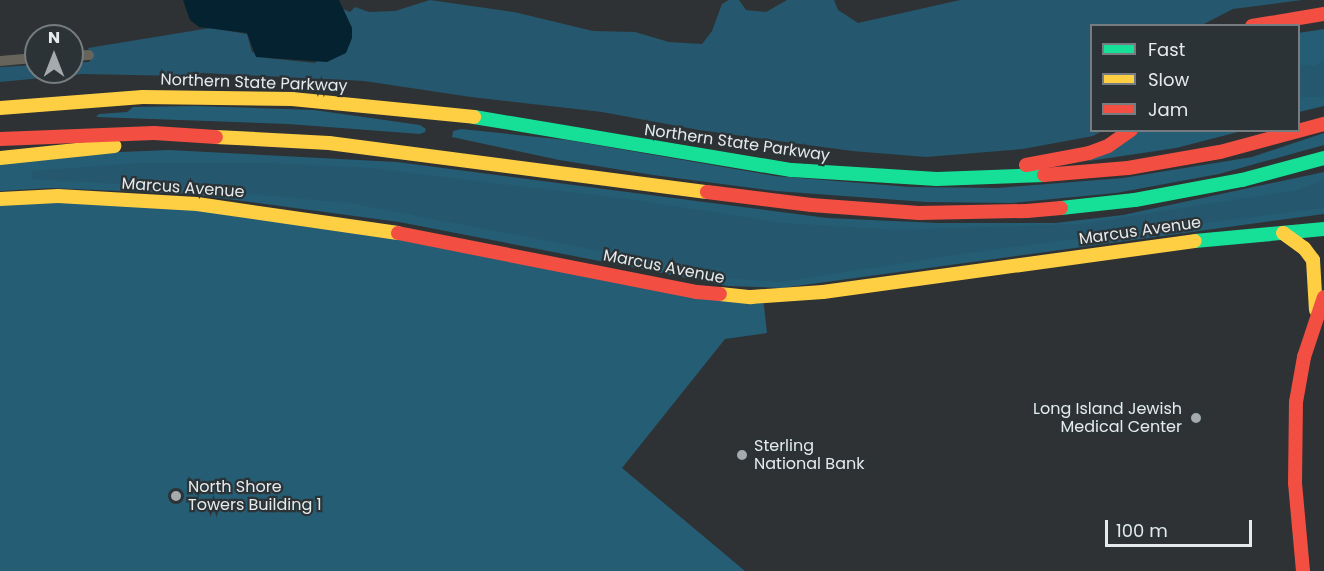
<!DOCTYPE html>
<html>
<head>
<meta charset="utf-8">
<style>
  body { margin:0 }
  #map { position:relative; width:1324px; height:571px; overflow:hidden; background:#2e3234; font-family:Poppins,sans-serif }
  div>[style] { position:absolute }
  .green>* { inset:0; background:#255d75 }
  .forest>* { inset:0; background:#25586e }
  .water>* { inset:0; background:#04222f }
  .street>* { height:10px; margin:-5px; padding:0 5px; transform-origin:5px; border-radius:5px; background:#67645c }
  .fast>* { height:14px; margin:-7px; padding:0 7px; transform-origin:7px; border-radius:7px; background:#16e098 }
  .slow>* { height:14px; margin:-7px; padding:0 7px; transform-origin:7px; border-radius:7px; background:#ffcf43 }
  .jam>* { height:14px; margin:-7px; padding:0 7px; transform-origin:7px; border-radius:7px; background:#f24e42 }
  .dots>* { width:16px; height:16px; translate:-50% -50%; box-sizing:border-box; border:3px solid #2c3336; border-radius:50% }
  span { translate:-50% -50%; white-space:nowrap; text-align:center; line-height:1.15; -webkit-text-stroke:4.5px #2c3336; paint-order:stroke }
  .street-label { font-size:16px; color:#e5eaec }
  .poi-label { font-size:16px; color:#e5eaec }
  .right { translate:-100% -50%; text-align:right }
  .left { translate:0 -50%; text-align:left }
  .legend { position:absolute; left:1090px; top:24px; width:210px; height:108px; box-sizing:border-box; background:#2c3336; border:2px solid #767c7f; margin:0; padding:8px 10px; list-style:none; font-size:18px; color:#e5eaec }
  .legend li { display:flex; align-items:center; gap:12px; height:30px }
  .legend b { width:30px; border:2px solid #767c7f }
  .north { position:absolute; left:24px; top:24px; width:60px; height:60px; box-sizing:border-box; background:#2c3336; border:2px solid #767c7f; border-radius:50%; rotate:0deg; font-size:16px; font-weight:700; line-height:24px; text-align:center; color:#e5eaec }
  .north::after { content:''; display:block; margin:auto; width:21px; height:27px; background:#a5aaac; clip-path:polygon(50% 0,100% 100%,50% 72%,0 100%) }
  .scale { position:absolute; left:1105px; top:520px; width:147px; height:27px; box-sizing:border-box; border:3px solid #e5eaec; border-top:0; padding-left:8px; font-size:18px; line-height:21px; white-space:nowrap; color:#e5eaec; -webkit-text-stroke:4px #2c3336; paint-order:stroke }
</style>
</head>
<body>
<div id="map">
  <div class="green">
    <div style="clip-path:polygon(1324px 29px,1324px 106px,1299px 112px,1298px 33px)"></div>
    <div style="clip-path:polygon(195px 106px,314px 110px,420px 125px,426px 129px,425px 132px,420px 134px,288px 124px,96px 117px,99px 114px,127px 112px,133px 107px)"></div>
    <div style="clip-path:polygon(461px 129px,567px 140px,775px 176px,910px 187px,997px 188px,1123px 178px,1252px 157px,1324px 133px,1324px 145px,1219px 174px,1116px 193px,1012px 203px,926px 202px,776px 191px,653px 175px,559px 160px,452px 137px,453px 131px)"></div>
    <div style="clip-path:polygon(1139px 131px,1242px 131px,1176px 148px,1089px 161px)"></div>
    <div style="clip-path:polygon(169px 150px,397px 162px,827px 218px,937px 223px,1055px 223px,1123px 215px,1324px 172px,1324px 214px,782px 288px,728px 286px,399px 222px,190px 194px,51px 188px,0 191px,0 163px,72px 154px)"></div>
    <div style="clip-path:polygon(0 199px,197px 204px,763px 297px,767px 333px,725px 339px,622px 468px,745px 571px,0 571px)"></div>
  </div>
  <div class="forest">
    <div style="clip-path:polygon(430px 0,514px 12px,593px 31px,635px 32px,669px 42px,702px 44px,712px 31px,722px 4px,729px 0,739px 0,746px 10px,766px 12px,787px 0,834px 0,838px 10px,858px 23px,960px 0,1302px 0,1233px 9px,1202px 25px,1092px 26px,1092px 130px,1102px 131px,1093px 136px,1023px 149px,926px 157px,852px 151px,699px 130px,602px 112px,471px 97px,364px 81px,203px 73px,184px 76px,82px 74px,0 82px,0 67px,36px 65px,36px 72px,72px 72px,72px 63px,89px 62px,92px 58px,88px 48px,210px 28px,247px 34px,252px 52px,267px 58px,315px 63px,352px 28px,343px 9px,350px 12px,355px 7px,369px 12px,395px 11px)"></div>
    <div style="clip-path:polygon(1324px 60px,1324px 97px,1299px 97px,1299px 65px,1316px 66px)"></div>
    <div style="clip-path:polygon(140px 163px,271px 163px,369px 168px,628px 199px,783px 223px,898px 230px,1081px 224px,1297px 190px,1324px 180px,1324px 208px,975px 252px,781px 282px,724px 278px,590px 249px,349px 203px,176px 187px,31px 179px,32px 171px)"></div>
  </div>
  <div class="water">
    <div style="clip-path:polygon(183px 0,339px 0,352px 28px,352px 38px,346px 53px,327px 62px,256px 57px,247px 33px,199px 27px,190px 20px)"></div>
  </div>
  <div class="street">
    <div style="left:72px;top:56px;width:17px;rotate:-3deg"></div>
    <div style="left:0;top:61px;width:36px;rotate:-5deg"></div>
  </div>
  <div class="fast">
    <div style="left:474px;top:117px;width:322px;rotate:9.5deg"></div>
    <div style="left:792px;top:170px;width:145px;rotate:3.6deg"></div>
    <div style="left:937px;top:179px;width:107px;rotate:-2.1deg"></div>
    <div style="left:1061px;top:208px;width:74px;rotate:-6.2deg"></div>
    <div style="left:1135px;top:200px;width:109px;rotate:-10.6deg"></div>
    <div style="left:1242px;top:180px;width:85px;rotate:-15deg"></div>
    <div style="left:1195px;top:241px;width:130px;rotate:-5.3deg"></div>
  </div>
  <div class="slow">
    <div style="left:0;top:108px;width:143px;rotate:-4.4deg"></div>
    <div style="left:143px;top:97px;width:149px;rotate:0.8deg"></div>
    <div style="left:292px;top:99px;width:183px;rotate:5.6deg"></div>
    <div style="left:216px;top:137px;width:113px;rotate:3deg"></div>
    <div style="left:329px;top:143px;width:381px;rotate:7.4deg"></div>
    <div style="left:0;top:158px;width:115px;rotate:-6deg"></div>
    <div style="left:0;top:199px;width:58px;rotate:-3deg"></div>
    <div style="left:58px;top:196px;width:139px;rotate:3.3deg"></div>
    <div style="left:197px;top:204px;width:203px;rotate:8.2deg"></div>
    <div style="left:1283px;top:233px;width:26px;rotate:36deg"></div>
    <div style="left:1304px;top:248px;width:15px;rotate:53deg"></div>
    <div style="left:1313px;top:260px;width:50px;rotate:86.6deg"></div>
    <div style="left:720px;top:294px;width:31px;rotate:6deg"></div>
    <div style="left:751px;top:297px;width:72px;rotate:-4deg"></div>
    <div style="left:823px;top:292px;width:375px;rotate:-7.8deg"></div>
  </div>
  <div class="jam">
    <div style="left:1252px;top:26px;width:73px;rotate:-9.5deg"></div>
    <div style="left:0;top:139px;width:154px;rotate:-2.2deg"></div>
    <div style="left:154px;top:133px;width:62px;rotate:3.7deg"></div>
    <div style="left:1026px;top:165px;width:64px;rotate:-10.8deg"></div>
    <div style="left:1089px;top:153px;width:20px;rotate:-20deg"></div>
    <div style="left:1108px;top:146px;width:28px;rotate:-35deg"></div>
    <div style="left:1044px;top:175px;width:84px;rotate:-4.8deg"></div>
    <div style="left:1128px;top:168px;width:93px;rotate:-9.9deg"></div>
    <div style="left:1220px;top:152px;width:108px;rotate:-15.1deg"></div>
    <div style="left:707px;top:192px;width:105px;rotate:7.1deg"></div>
    <div style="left:811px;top:205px;width:108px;rotate:4.2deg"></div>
    <div style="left:919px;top:213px;width:108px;rotate:-1.1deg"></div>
    <div style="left:1027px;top:211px;width:34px;rotate:-5deg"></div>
    <div style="left:398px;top:233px;width:305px;rotate:11.2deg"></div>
    <div style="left:697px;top:292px;width:23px;rotate:5deg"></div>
    <div style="left:1303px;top:571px;width:88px;rotate:-95.2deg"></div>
    <div style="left:1295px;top:483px;width:81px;rotate:-89.3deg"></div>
    <div style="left:1296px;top:402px;width:46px;rotate:-79.9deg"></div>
    <div style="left:1304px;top:357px;width:63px;rotate:-71.6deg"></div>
  </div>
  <div class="dots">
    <div style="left:1196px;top:418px;background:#a5aaac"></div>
    <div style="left:742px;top:455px;background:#a5aaac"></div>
    <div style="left:176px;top:496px;background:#a5aaac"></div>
  </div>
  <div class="street-label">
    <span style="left:254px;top:83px;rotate:2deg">Northern State Parkway</span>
    <span style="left:737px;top:143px;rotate:8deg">Northern State Parkway</span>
    <span style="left:183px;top:188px;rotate:4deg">Marcus Avenue</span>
    <span style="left:1140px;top:231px;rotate:-8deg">Marcus Avenue</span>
    <span style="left:664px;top:267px;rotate:11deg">Marcus Avenue</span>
  </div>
  <div class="poi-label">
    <span class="right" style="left:1182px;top:418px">Long Island Jewish<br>Medical Center</span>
    <span class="left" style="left:754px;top:455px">Sterling<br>National Bank</span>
    <span class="left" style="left:188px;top:496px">North Shore<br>Towers Building 1</span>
  </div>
  <ul class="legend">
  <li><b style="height:8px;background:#16e098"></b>Fast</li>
  <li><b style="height:8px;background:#ffcf43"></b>Slow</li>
  <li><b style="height:8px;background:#f24e42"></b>Jam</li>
  </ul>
  <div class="north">N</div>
  <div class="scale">100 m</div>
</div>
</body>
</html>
